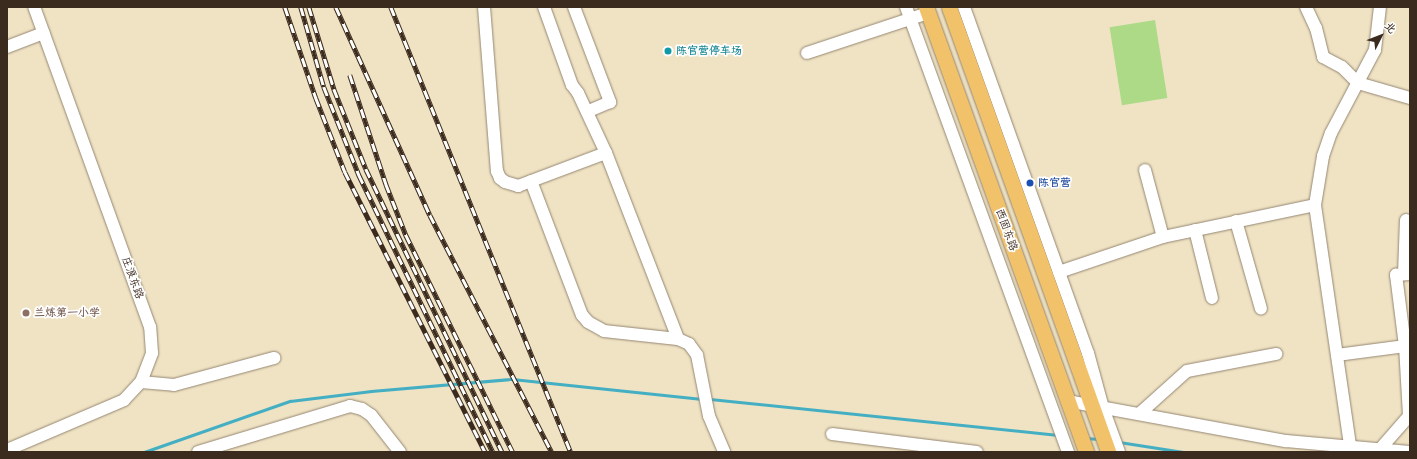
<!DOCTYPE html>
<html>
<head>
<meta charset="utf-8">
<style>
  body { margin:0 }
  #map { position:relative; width:1417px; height:459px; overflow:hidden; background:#efe3c4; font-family:"Shantell Sans","LXGW WenKai TC",sans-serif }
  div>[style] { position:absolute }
  .green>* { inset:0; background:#adda86; transform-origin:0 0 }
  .stream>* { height:3px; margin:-1.5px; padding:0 1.5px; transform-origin:1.5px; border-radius:1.5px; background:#44afc3 }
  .roads { filter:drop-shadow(0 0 1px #958671) drop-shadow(0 0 1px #958671) }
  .minor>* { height:12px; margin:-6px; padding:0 6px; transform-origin:6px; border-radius:6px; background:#fff }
  .major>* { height:15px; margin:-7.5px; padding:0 7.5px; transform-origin:7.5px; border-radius:7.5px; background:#f2c26a }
  .rail>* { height:4.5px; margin-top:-2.25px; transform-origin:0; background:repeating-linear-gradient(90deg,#fff 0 9px,#3b2a1e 0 18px); box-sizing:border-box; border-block:1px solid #3b2a1e }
  .dots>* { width:11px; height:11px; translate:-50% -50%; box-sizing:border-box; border:2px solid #fff; border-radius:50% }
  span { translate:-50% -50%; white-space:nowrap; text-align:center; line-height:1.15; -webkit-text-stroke:3.5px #fff; paint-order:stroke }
  .culture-label { font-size:11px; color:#0d838f; font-weight:700 }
  .left { translate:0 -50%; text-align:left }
  .transit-label { font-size:11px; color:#164399; font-weight:700 }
  .street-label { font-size:11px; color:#3b2a1e }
  .education-label { font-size:11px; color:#785e54; font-weight:700 }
  .frame { position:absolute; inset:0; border:8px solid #3b2a1e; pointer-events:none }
  .north { position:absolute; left:1361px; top:16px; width:40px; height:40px; -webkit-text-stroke:3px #fff; paint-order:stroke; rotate:48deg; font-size:11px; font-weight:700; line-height:16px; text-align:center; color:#3b2a1e }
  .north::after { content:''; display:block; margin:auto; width:14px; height:18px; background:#3b2a1e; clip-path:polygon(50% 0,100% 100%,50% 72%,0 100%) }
</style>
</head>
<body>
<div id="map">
  <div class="green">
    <div style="left:1155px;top:20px;width:79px;height:46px;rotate:81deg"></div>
  </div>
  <div class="stream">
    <div style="left:710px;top:399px;width:350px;rotate:5.9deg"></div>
    <div style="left:1086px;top:438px;width:12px;rotate:5deg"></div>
    <div style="left:1119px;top:442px;width:65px;rotate:8.9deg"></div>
    <div style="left:144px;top:452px;width:155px;rotate:-19.3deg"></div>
    <div style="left:290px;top:401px;width:82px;rotate:-7deg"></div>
    <div style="left:371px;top:391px;width:142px;rotate:-4.9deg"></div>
    <div style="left:512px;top:379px;width:191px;rotate:6deg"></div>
  </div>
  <div class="roads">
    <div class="minor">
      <div style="left:484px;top:7px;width:165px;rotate:85.5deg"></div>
      <div style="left:497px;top:171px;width:8px;rotate:67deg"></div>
      <div style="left:500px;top:178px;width:6px;rotate:39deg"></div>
      <div style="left:505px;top:182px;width:14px;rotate:17deg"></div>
      <div style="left:518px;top:186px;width:94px;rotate:-20.6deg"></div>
      <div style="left:606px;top:153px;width:199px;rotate:68.8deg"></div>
      <div style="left:544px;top:7px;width:83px;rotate:70.3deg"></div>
      <div style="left:572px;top:85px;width:10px;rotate:53deg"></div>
      <div style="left:578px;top:93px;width:66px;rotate:65deg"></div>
      <div style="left:574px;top:7px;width:102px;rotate:69.2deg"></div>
      <div style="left:610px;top:102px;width:25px;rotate:157deg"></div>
      <div style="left:906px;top:7px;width:474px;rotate:70deg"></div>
      <div style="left:964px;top:7px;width:368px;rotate:70.3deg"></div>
      <div style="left:1088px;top:353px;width:57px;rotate:74.7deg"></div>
      <div style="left:1103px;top:408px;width:47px;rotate:70deg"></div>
      <div style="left:1306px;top:7px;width:23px;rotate:65deg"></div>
      <div style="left:1316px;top:28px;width:30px;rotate:76deg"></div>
      <div style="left:1323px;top:57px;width:21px;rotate:28deg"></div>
      <div style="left:1342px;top:67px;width:23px;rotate:45deg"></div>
      <div style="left:1358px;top:83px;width:54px;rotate:16.1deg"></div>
      <div style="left:7px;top:47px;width:39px;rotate:-21deg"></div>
      <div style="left:807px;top:53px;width:127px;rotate:-18.3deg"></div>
      <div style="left:1145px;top:170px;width:69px;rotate:75deg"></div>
      <div style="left:531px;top:181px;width:143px;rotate:69.2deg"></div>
      <div style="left:582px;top:315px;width:9px;rotate:49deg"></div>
      <div style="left:588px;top:322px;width:18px;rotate:29deg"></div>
      <div style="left:604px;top:331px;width:74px;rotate:6.2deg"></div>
      <div style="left:678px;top:339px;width:12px;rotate:24deg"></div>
      <div style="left:689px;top:344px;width:14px;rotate:54deg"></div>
      <div style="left:697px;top:355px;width:62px;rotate:78.9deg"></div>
      <div style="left:709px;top:416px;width:39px;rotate:67deg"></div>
      <div style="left:1236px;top:221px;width:91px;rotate:74.1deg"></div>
      <div style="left:1195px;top:230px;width:70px;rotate:76deg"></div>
      <div style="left:1059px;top:272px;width:110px;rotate:-18.6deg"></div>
      <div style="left:1163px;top:237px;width:155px;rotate:-11.9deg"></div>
      <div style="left:1404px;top:274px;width:54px;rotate:-87.9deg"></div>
      <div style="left:1405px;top:346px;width:72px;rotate:-97.2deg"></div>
      <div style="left:1396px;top:275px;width:14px;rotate:-4deg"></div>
      <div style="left:1337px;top:355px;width:69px;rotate:-7.5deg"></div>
      <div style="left:1405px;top:346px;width:70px;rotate:86.7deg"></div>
      <div style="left:1409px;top:416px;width:43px;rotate:131.2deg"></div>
      <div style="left:141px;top:382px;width:33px;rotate:5deg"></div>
      <div style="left:174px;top:385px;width:104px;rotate:-15.1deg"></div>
      <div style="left:1067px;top:401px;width:223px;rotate:10.4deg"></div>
      <div style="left:1286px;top:441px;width:124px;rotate:5.1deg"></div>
      <div style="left:1139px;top:414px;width:64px;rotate:-41.9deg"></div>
      <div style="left:1187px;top:371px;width:91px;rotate:-10.8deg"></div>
      <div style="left:832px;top:434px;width:146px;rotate:7.1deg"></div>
      <div style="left:1350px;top:445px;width:243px;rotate:-98.3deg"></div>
      <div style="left:1315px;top:205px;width:50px;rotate:-80.7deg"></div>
      <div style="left:1323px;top:156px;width:24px;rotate:-71deg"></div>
      <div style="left:1331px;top:133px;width:94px;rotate:-62.1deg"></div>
      <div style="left:1375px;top:50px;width:43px;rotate:-83.4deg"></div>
      <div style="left:7px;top:450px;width:127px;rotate:-23.1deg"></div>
      <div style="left:124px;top:400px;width:25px;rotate:-47deg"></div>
      <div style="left:141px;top:382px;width:31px;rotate:-69deg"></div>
      <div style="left:152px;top:353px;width:26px;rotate:-94deg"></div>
      <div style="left:150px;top:327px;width:340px;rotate:-109.9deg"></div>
      <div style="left:198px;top:452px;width:159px;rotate:-16.8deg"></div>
      <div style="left:350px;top:406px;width:12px;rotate:14deg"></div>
      <div style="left:362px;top:409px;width:11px;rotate:34deg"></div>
      <div style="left:371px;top:415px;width:47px;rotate:51.9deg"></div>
    </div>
    <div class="major">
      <div style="left:926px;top:7px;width:473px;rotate:70.2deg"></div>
      <div style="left:949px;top:7px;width:473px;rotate:70.3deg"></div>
    </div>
  </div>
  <div class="rail">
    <div style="left:285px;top:7px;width:96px;rotate:71.2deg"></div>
    <div style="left:316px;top:98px;width:79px;rotate:68.6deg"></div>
    <div style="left:345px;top:172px;width:313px;rotate:63.4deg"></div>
    <div style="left:301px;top:7px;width:83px;rotate:74deg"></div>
    <div style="left:324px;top:87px;width:95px;rotate:68.3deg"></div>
    <div style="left:359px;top:175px;width:308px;rotate:64.2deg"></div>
    <div style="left:309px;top:7px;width:86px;rotate:73deg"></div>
    <div style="left:334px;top:89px;width:86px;rotate:68.2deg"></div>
    <div style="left:366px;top:169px;width:314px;rotate:64.3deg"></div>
    <div style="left:336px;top:7px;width:228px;rotate:65.7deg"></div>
    <div style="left:430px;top:215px;width:267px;rotate:62.8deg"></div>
    <div style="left:391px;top:7px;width:480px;rotate:68deg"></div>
    <div style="left:350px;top:75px;width:115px;rotate:71.7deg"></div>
    <div style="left:386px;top:184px;width:55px;rotate:68.6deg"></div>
    <div style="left:406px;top:235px;width:242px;rotate:63.8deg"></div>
  </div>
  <div class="dots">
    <div style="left:668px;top:51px;background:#0f9aa8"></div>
    <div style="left:1030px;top:183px;background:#1a4fb4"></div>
    <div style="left:26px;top:313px;background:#8d6e63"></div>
  </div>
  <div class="culture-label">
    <span class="left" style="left:676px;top:51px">陈官营停车场</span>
  </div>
  <div class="transit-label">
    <span class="left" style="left:1038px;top:183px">陈官营</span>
  </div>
  <div class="street-label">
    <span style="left:1006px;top:230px;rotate:70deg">西固东路</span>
    <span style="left:132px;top:278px;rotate:70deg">庄浪东路</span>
  </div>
  <div class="education-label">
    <span class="left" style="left:34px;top:313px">兰炼第一小学</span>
  </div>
  <div class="frame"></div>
  <div class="north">北</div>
</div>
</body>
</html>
